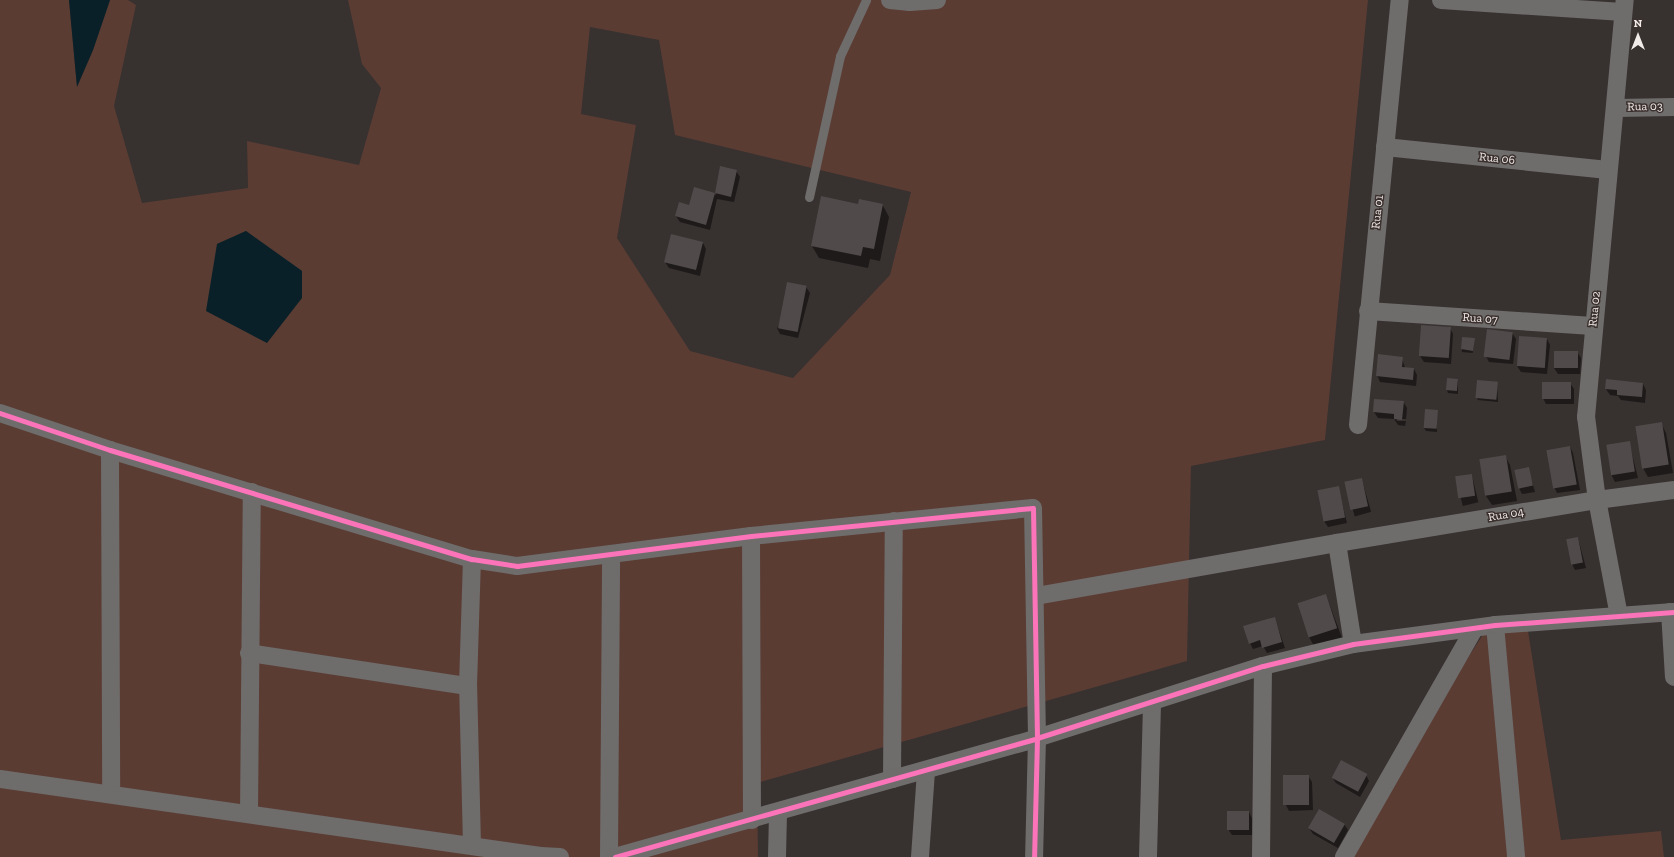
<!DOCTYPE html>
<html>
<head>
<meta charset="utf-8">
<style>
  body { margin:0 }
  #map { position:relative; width:1674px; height:857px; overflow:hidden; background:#373130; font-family:"Zilla Slab",serif }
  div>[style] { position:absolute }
  .green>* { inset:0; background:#5a3c33 }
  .water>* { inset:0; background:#0a2028 }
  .shadow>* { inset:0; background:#0007; transform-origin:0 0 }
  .building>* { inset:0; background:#504b4a; transform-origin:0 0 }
  .lane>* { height:9px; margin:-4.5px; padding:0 4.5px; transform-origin:4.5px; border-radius:4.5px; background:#6f6c6c }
  .street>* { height:18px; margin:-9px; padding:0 9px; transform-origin:9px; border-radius:9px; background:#6f6c6c }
  .cycleway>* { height:5px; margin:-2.5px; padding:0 2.5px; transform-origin:2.5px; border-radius:2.5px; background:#fb73b8 }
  span { translate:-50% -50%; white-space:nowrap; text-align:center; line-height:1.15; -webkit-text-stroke:3px #3a302d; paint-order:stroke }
  .street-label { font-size:12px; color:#f1ebe9 }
  .north { position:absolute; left:1618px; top:16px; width:40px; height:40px; -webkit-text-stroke:3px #3a302d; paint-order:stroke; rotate:0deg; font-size:11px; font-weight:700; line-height:16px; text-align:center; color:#f1ebe9 }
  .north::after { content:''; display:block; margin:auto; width:14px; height:18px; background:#f1ebe9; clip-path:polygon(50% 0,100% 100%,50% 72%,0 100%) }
</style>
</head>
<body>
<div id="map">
  <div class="green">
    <div style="clip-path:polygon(evenodd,0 0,69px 0,77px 86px,93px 50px,110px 0,128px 0,136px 5px,114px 106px,142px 203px,248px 188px,247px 141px,359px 165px,381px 88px,362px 64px,348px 0,1368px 0,1325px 440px,1191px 466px,1187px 661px,757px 783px,758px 857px,0 857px,0 0,590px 27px,659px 40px,675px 135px,911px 192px,890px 275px,793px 378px,690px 351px,617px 238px,636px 125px,581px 114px,590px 27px,0 0,246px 231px,302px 271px,217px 244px,246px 231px)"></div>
    <div style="clip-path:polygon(1528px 631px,1561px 840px,1661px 831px,1664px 857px,1338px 857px,1484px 633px)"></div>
  </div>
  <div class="water">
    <div style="clip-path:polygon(69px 0,110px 0,93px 50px,77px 87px)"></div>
    <div style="clip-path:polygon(246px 231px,302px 271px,302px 298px,267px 343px,206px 311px,217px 244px)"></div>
  </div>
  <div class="shadow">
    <div style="clip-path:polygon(721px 167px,736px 171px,740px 177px,734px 202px,717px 199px,710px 230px,680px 222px,676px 216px,690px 207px,695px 188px,716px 195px)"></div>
    <div style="clip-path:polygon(882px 204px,889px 217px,880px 261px,870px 259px,868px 268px,819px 258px,812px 246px,859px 205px)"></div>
    <div style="clip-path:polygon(703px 243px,706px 249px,700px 276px,669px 268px,665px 262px)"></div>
    <div style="clip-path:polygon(806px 287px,810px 293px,798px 338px,780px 334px,777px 328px)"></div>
    <div style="clip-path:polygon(1450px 328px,1453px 334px,1451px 364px,1424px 362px,1420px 356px)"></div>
    <div style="clip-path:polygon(1512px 333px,1516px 339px,1513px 364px,1489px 362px,1486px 356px)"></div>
    <div style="left:1463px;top:338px;width:11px;height:14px;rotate:5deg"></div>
    <div style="clip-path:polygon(1547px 339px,1550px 345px,1547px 374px,1521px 372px,1517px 366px)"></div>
    <div style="clip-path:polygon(1577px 352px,1581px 358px,1580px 374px,1558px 374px,1554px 368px)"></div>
    <div style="clip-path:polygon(1402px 358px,1405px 368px,1414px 369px,1417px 375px,1416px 386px,1380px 382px,1377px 375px)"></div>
    <div style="clip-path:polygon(1458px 380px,1458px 394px,1448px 393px,1447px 390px)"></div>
    <div style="clip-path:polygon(1497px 383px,1498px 402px,1478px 400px,1477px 398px)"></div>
    <div style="clip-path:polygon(1570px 383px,1574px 389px,1574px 404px,1546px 404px,1543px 398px)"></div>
    <div style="clip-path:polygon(1643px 384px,1646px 390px,1645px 403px,1621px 400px,1618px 396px,1610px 395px,1606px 389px)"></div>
    <div style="clip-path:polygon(1403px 401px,1407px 408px,1406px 419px,1397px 419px,1397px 421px,1406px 421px,1405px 426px,1398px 425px,1394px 419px,1378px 418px,1374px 412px)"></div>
    <div style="clip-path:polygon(1437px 411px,1437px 432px,1426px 431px,1424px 428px)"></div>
    <div style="clip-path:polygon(1661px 423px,1666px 433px,1673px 473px,1648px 477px,1643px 468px,1636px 427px)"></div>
    <div style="clip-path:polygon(1629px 442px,1638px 478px,1615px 482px,1612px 476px,1607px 446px)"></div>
    <div style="clip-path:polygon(1570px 447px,1573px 453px,1580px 490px,1557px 493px,1554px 487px)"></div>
    <div style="clip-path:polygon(1505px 456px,1510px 465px,1517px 501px,1492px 505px,1486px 496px,1480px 460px)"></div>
    <div style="clip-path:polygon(1528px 468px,1535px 492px,1522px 494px,1519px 488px)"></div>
    <div style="left:1472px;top:475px;width:28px;height:16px;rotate:77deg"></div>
    <div style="left:1362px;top:480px;width:33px;height:17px;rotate:74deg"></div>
    <div style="clip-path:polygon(1338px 487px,1347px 523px,1328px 527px,1324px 521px)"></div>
    <div style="clip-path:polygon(1578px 538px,1586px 568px,1575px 570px,1572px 564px)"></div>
    <div style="clip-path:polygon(1326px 595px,1342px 638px,1314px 646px,1309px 637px)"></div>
    <div style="clip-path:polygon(1275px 619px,1285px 648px,1267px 653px,1263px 646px,1253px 649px,1250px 643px)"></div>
    <div style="clip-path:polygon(1366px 775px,1369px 781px,1360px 797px,1336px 783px,1332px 777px)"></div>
    <div style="clip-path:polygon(1284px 776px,1308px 776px,1312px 782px,1313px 810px,1289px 811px,1286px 805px)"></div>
    <div style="clip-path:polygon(1249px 812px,1252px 818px,1252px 835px,1232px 835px,1228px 829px)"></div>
    <div style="clip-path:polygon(1344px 824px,1348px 830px,1338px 848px,1313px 834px,1309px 828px)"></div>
  </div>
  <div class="building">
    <div style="clip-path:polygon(720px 166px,737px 170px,731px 197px,715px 193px,706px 225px,675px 216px,679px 202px,689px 205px,694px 187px,715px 193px)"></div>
    <div style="clip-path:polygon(821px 196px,858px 204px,859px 199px,883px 204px,874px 249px,863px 247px,861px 256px,811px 246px)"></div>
    <div style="left:671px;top:234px;width:33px;height:29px;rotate:14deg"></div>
    <div style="left:787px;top:282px;width:20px;height:47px;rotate:11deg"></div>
    <div style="left:1421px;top:325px;width:30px;height:31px;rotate:4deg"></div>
    <div style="left:1487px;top:329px;width:26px;height:28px;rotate:7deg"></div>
    <div style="left:1519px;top:336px;width:28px;height:30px;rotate:4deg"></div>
    <div style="clip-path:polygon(1462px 337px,1475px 338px,1473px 351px,1461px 349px)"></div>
    <div style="left:1554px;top:351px;width:24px;height:17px"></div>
    <div style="clip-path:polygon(1378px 354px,1403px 357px,1402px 367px,1414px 368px,1413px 380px,1376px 376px)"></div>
    <div style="left:1447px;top:378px;width:11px;height:12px;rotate:5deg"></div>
    <div style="clip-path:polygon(1606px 379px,1643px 383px,1642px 397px,1617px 395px,1617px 390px,1605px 389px)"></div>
    <div style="left:1477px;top:380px;width:21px;height:18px;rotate:5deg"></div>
    <div style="left:1542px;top:382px;width:29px;height:17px"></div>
    <div style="clip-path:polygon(1374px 399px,1404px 401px,1402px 420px,1394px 419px,1394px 414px,1373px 412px)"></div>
    <div style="left:1425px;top:409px;width:13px;height:19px;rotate:4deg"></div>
    <div style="left:1662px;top:422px;width:43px;height:27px;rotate:81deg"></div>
    <div style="left:1630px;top:441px;width:31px;height:24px;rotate:81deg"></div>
    <div style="left:1570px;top:446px;width:39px;height:24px;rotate:80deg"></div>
    <div style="left:1506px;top:455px;width:37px;height:27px;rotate:81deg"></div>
    <div style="left:1529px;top:467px;width:19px;height:15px;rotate:78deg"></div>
    <div style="left:1472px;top:474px;width:22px;height:17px;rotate:82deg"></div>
    <div style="left:1362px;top:478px;width:29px;height:18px;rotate:78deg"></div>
    <div style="left:1339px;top:486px;width:32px;height:22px;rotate:79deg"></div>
    <div style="left:1578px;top:537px;width:26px;height:12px;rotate:79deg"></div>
    <div style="left:1326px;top:594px;width:36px;height:30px;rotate:72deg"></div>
    <div style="clip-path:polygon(1275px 617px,1282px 642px,1262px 648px,1260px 640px,1249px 644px,1243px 626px)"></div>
    <div style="left:1341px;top:760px;width:30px;height:20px;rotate:28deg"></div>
    <div style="left:1283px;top:775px;width:26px;height:30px"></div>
    <div style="left:1319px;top:809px;width:30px;height:22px;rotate:30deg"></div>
    <div style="left:1227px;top:811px;width:22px;height:19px"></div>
  </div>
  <div class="lane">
    <div style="left:809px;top:197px;width:144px;rotate:-77.6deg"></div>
    <div style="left:840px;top:56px;width:62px;rotate:-65.1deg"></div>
  </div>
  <div class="street">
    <div style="left:890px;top:0;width:20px;rotate:6deg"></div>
    <div style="left:910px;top:2px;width:27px;rotate:-4deg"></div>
    <div style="left:1441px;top:0;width:182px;rotate:3.8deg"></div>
    <div style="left:1617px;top:108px;width:57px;rotate:-1deg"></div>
    <div style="left:1385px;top:147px;width:224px;rotate:5.9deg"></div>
    <div style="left:1368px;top:311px;width:225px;rotate:3.8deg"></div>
    <div style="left:0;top:413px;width:116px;rotate:18.6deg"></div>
    <div style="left:110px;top:450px;width:378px;rotate:16.8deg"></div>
    <div style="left:472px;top:559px;width:46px;rotate:8.8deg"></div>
    <div style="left:517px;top:566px;width:236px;rotate:-7.3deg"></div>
    <div style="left:751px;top:536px;width:283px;rotate:-5.7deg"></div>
    <div style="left:1033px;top:508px;width:230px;rotate:89deg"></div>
    <div style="left:1037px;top:738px;width:119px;rotate:91.4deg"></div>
    <div style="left:1358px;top:425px;width:427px;rotate:-84.4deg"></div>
    <div style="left:110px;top:450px;width:344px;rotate:89.8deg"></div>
    <div style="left:751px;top:536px;width:284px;rotate:89.8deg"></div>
    <div style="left:1337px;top:543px;width:102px;rotate:81deg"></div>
    <div style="left:1036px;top:596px;width:306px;rotate:-10deg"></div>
    <div style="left:1337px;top:543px;width:264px;rotate:-9.4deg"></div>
    <div style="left:1597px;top:500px;width:78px;rotate:-7.4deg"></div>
    <div style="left:1670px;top:612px;width:65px;rotate:86.5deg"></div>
    <div style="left:1619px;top:616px;width:118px;rotate:-100.7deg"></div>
    <div style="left:1597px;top:500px;width:84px;rotate:-97.5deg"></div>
    <div style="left:1586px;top:417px;width:419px;rotate:-84.7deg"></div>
    <div style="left:1495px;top:625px;width:233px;rotate:84.8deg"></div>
    <div style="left:249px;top:653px;width:221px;rotate:8.6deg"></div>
    <div style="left:0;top:779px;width:546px;rotate:8.1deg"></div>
    <div style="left:541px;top:856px;width:19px;rotate:3deg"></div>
    <div style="left:892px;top:779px;width:258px;rotate:-89.6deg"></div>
    <div style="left:249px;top:814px;width:322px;rotate:-89.5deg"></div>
    <div style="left:472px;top:845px;width:159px;rotate:-91.4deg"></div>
    <div style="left:468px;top:686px;width:127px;rotate:-88.2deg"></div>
    <div style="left:609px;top:857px;width:303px;rotate:-89.6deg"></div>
    <div style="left:615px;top:857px;width:438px;rotate:-15.7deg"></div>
    <div style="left:1037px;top:738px;width:237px;rotate:-17.7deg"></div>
    <div style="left:1263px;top:666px;width:93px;rotate:-13.7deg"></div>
    <div style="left:1353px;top:644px;width:143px;rotate:-7.6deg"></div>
    <div style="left:1495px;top:625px;width:179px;rotate:-4.2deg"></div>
    <div style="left:777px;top:857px;width:45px;rotate:-88.7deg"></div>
    <div style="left:920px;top:857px;width:86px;rotate:-86deg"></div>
    <div style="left:1148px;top:857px;width:155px;rotate:-88.5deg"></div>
    <div style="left:1261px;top:857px;width:191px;rotate:-89.4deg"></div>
    <div style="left:1344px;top:857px;width:262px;rotate:-60.3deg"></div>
  </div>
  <div class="cycleway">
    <div style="left:0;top:413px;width:116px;rotate:18.6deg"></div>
    <div style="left:110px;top:450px;width:378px;rotate:16.8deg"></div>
    <div style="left:472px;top:559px;width:46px;rotate:8.8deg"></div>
    <div style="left:517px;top:566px;width:236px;rotate:-7.3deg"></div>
    <div style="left:751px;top:536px;width:283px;rotate:-5.7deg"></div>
    <div style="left:1033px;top:508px;width:230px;rotate:89deg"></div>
    <div style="left:1037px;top:738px;width:119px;rotate:91.4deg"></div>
    <div style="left:615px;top:857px;width:438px;rotate:-15.7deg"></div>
    <div style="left:1037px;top:738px;width:237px;rotate:-17.7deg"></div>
    <div style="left:1263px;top:666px;width:93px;rotate:-13.7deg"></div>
    <div style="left:1353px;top:644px;width:143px;rotate:-7.6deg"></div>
    <div style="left:1495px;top:625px;width:179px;rotate:-4.2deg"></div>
  </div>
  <div class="street-label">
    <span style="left:1645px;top:107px;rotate:-1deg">Rua 03</span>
    <span style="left:1497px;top:159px;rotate:6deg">Rua 06</span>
    <span style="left:1378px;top:212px;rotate:-84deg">Rua 01</span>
    <span style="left:1595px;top:309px;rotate:-84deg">Rua 02</span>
    <span style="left:1480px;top:319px;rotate:4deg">Rua 07</span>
    <span style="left:1506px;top:515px;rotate:-9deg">Rua 04</span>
  </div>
  <div class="north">N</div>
</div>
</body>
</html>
